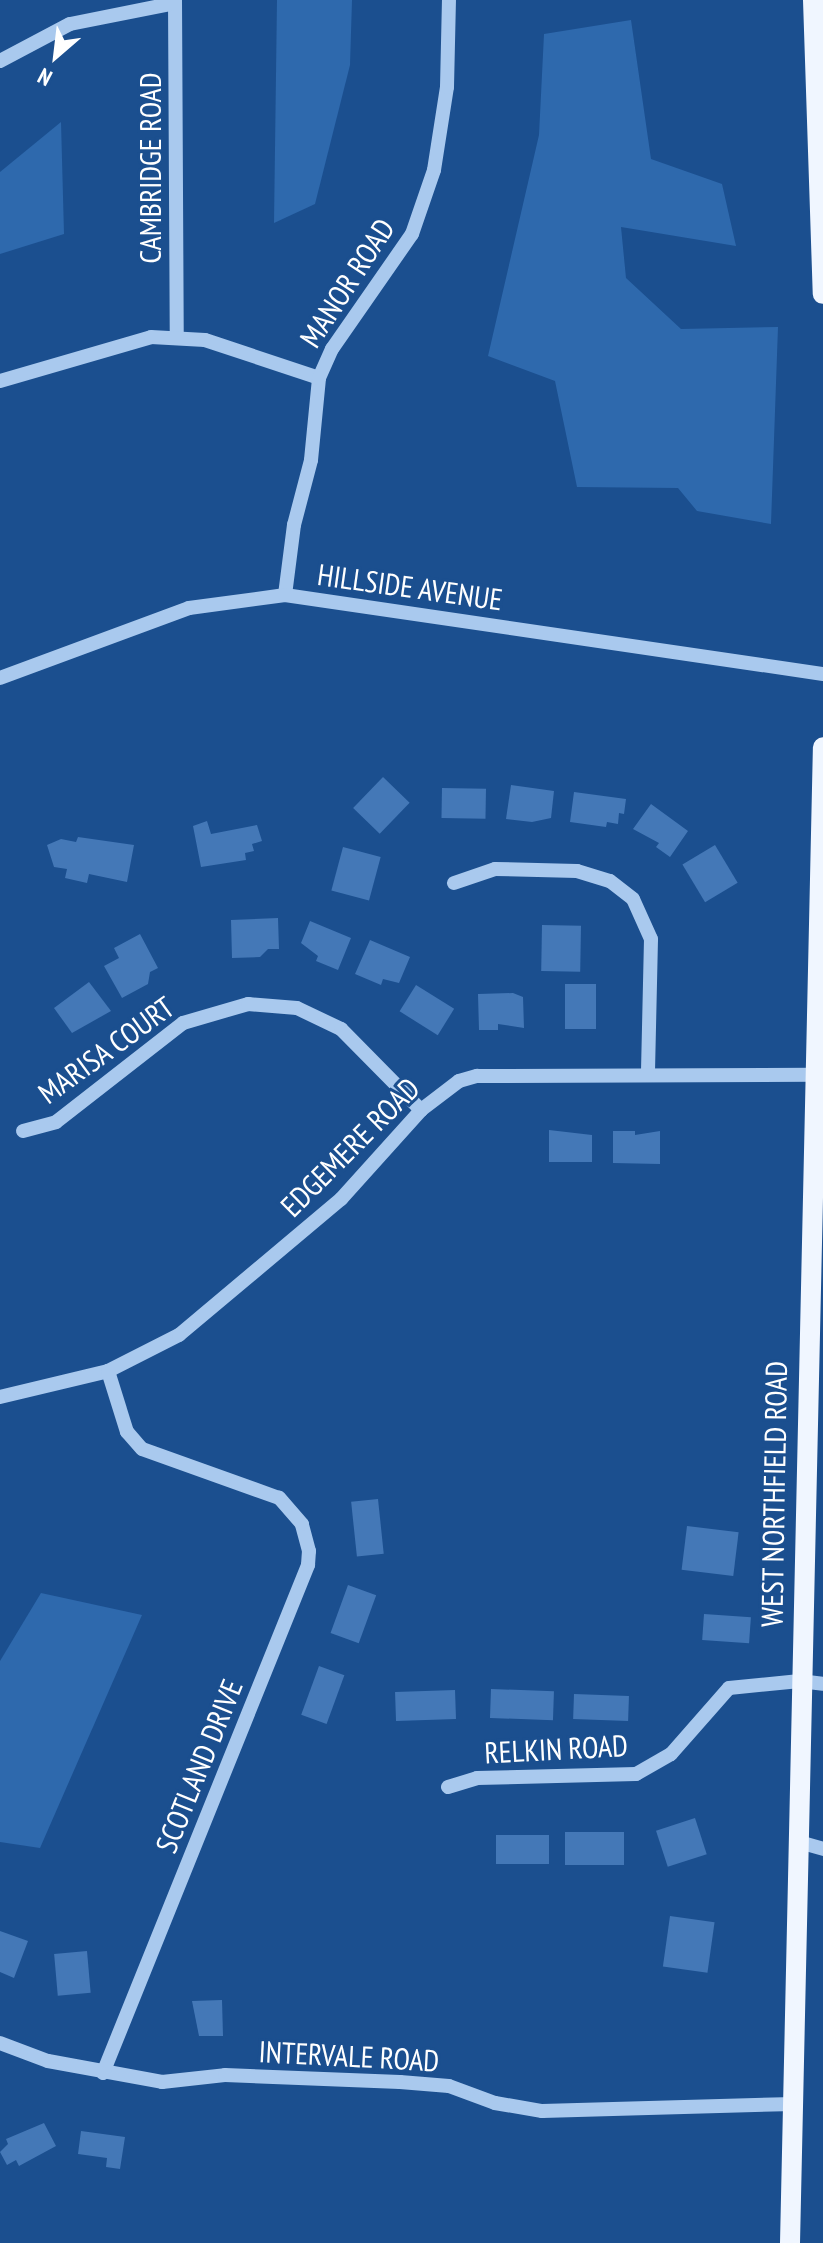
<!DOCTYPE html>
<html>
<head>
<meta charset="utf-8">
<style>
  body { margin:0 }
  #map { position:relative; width:823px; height:2243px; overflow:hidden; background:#1b4f8f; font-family:"PT Sans Narrow",sans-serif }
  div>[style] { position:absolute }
  .green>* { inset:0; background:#2e69ad }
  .building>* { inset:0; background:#4478b7; transform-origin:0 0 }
  .minor>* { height:14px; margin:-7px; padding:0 7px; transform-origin:7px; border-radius:7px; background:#a9c9ee }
  .major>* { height:20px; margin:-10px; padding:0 10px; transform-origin:10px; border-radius:10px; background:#f0f6ff }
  span { translate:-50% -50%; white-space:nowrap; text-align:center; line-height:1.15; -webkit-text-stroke:6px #1b4f8f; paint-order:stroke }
  .street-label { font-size:30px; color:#fff }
  .north { position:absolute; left:16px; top:16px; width:80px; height:80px; -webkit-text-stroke:6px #1b4f8f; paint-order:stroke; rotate:208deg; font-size:22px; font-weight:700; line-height:32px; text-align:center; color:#fff }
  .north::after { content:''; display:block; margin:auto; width:28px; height:36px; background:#fff; clip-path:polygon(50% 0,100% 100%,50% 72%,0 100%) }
</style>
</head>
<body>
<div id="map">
  <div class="green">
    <div style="clip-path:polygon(277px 0,352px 0,350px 65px,315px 204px,274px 223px)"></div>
    <div style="clip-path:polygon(631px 20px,651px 159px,722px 184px,736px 246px,621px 227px,626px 278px,681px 329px,778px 327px,771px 524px,697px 511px,678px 488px,577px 487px,555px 381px,488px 356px,539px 135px,544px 34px)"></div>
    <div style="clip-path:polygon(61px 122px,64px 234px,0 254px,0 172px)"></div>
    <div style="clip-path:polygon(41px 1593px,142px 1615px,40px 1848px,0 1842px,0 1661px)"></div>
  </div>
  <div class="building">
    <div style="left:383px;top:777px;width:37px;height:43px;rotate:44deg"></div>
    <div style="clip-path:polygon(511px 785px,554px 791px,551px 818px,532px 822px,506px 819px)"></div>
    <div style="left:442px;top:788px;width:44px;height:30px;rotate:1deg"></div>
    <div style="clip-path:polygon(574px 792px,626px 799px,624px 814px,619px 813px,618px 824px,607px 822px,606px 827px,570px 822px)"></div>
    <div style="clip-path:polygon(651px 804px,688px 831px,670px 857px,656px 847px,659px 843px,633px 829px)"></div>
    <div style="clip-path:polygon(207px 821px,211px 834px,257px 825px,262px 841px,252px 844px,254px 851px,245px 853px,246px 860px,201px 867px,193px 826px)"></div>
    <div style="clip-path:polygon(78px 837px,134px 845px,127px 882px,89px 874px,87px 883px,65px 878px,67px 869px,54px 867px,47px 845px,61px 839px,76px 842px)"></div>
    <div style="left:715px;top:845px;width:44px;height:38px;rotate:59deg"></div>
    <div style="left:343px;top:847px;width:39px;height:45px;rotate:15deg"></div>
    <div style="clip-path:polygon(278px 918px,279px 949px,268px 949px,260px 957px,232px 958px,231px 920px)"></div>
    <div style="clip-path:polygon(310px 921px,351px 938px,338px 970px,316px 961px,318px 956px,301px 943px)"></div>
    <div style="left:542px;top:925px;width:39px;height:46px;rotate:1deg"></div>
    <div style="clip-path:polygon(140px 934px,158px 968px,150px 972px,148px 984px,122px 998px,104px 966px,119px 958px,114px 948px)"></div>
    <div style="clip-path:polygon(370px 940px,410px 957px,399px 983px,383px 979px,381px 985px,355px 974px)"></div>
    <div style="clip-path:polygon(89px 982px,111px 1011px,72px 1033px,54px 1008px)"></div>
    <div style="left:565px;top:984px;width:31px;height:45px"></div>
    <div style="left:416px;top:985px;width:45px;height:31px;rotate:32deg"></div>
    <div style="clip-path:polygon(513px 993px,523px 997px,524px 1028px,498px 1024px,498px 1030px,479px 1030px,478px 994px)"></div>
    <div style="clip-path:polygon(549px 1130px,592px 1135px,592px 1162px,549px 1162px)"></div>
    <div style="clip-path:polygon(613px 1131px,635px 1131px,635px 1135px,660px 1131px,660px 1164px,613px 1163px)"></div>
    <div style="left:378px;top:1499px;width:55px;height:27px;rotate:84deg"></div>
    <div style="left:687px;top:1526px;width:52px;height:44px;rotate:7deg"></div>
    <div style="left:348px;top:1585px;width:30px;height:51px;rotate:20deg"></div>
    <div style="left:704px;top:1614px;width:47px;height:26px;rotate:4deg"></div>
    <div style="left:319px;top:1666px;width:27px;height:52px;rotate:20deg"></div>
    <div style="left:491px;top:1689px;width:63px;height:29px;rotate:2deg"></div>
    <div style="left:455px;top:1690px;width:29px;height:60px;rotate:88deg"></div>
    <div style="left:574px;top:1694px;width:55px;height:25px;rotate:2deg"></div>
    <div style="left:695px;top:1818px;width:38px;height:41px;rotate:72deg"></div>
    <div style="left:565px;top:1832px;width:59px;height:33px"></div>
    <div style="left:549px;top:1835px;width:29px;height:53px;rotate:90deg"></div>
    <div style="left:670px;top:1916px;width:45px;height:51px;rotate:8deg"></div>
    <div style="clip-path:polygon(0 1931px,28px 1941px,14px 1978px,0 1972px)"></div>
    <div style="left:87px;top:1951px;width:42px;height:33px;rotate:85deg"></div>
    <div style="clip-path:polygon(222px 2000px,223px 2036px,199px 2036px,192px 2001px)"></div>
    <div style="clip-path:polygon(44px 2123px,56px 2146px,19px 2166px,16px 2160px,7px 2165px,0 2152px,8px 2144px,6px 2139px)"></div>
    <div style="clip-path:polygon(81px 2131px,125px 2137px,120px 2169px,106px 2167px,107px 2158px,78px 2154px)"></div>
  </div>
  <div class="minor">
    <div style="left:175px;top:0;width:337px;rotate:89.7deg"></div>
    <div style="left:0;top:61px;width:79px;rotate:-27.9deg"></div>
    <div style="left:70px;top:24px;width:107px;rotate:-11.3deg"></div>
    <div style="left:0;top:381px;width:157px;rotate:-16.2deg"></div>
    <div style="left:151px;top:337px;width:54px;rotate:3.2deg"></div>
    <div style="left:205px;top:340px;width:120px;rotate:18.4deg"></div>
    <div style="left:285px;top:595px;width:71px;rotate:-82.7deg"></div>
    <div style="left:294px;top:525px;width:67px;rotate:-75.3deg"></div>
    <div style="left:311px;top:460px;width:82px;rotate:-84.4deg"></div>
    <div style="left:319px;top:378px;width:32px;rotate:-66deg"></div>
    <div style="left:332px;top:349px;width:140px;rotate:-55.2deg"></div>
    <div style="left:412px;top:234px;width:68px;rotate:-71deg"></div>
    <div style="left:434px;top:170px;width:84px;rotate:-81.1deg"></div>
    <div style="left:447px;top:87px;width:87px;rotate:-88.7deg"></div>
    <div style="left:0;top:678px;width:202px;rotate:-20.3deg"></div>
    <div style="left:189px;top:608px;width:97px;rotate:-7.7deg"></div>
    <div style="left:285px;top:595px;width:544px;rotate:8.35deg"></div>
    <div style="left:454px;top:883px;width:43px;rotate:-18.9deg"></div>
    <div style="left:495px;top:869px;width:82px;rotate:1.4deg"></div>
    <div style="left:577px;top:871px;width:34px;rotate:17deg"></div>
    <div style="left:610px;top:881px;width:29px;rotate:38deg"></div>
    <div style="left:633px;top:899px;width:44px;rotate:65.8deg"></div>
    <div style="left:651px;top:939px;width:134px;rotate:91.3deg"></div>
    <div style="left:23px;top:1131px;width:34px;rotate:-15deg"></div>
    <div style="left:56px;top:1122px;width:161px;rotate:-37.9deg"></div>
    <div style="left:183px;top:1023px;width:68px;rotate:-16.3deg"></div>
    <div style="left:248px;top:1004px;width:49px;rotate:4.7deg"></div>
    <div style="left:297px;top:1008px;width:49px;rotate:25.5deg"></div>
    <div style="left:341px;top:1029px;width:114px;rotate:45.4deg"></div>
    <div style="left:0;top:1397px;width:111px;rotate:-13.5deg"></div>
    <div style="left:108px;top:1371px;width:80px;rotate:-26.9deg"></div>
    <div style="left:179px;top:1335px;width:212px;rotate:-40deg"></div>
    <div style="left:341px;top:1199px;width:120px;rotate:-48deg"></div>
    <div style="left:421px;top:1110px;width:48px;rotate:-37.3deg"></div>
    <div style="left:459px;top:1081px;width:19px;rotate:-16deg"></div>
    <div style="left:477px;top:1076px;width:336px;rotate:-0.2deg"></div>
    <div style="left:448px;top:1787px;width:30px;rotate:-17deg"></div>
    <div style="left:477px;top:1778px;width:159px;rotate:-1.4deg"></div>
    <div style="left:636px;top:1774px;width:40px;rotate:-29.7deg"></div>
    <div style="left:671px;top:1754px;width:88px;rotate:-48.7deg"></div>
    <div style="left:729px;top:1688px;width:71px;rotate:-5.6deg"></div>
    <div style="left:800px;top:1681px;width:23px;rotate:7deg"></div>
    <div style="left:799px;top:1842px;width:25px;rotate:16deg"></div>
    <div style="left:0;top:2043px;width:51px;rotate:20.6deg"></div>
    <div style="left:48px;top:2061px;width:116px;rotate:10.4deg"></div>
    <div style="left:162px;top:2082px;width:63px;rotate:-6.3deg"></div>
    <div style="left:225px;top:2075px;width:175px;rotate:2.3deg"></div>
    <div style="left:400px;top:2082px;width:49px;rotate:4.7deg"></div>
    <div style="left:449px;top:2086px;width:49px;rotate:20.3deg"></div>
    <div style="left:495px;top:2103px;width:48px;rotate:9.7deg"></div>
    <div style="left:542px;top:2111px;width:252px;rotate:-1.6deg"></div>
    <div style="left:103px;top:2073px;width:548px;rotate:-68.02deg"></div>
    <div style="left:308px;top:1565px;width:14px;rotate:-86deg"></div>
    <div style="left:309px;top:1551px;width:28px;rotate:-105deg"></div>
    <div style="left:302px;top:1524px;width:35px;rotate:-131deg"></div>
    <div style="left:279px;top:1498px;width:145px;rotate:-160.3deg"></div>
    <div style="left:142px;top:1449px;width:23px;rotate:-131deg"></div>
    <div style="left:127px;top:1432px;width:64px;rotate:-107.3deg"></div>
  </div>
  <div class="major">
    <div style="left:813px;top:0;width:294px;rotate:88.1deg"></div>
    <div style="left:790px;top:2243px;width:1496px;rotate:-88.74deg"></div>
  </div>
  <div class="street-label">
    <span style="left:150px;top:168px;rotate:-90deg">CAMBRIDGE ROAD</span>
    <span style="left:347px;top:283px;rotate:-57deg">MANOR ROAD</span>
    <span style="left:410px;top:587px;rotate:8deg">HILLSIDE AVENUE</span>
    <span style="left:106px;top:1050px;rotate:-36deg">MARISA COURT</span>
    <span style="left:350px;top:1147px;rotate:-45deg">EDGEMERE ROAD</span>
    <span style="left:774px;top:1494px;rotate:-89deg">WEST NORTHFIELD ROAD</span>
    <span style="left:556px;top:1749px;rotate:-3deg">RELKIN ROAD</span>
    <span style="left:199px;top:1766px;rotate:-68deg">SCOTLAND DRIVE</span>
    <span style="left:349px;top:2056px;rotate:3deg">INTERVALE ROAD</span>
  </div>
  <div class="north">N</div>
</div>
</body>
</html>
